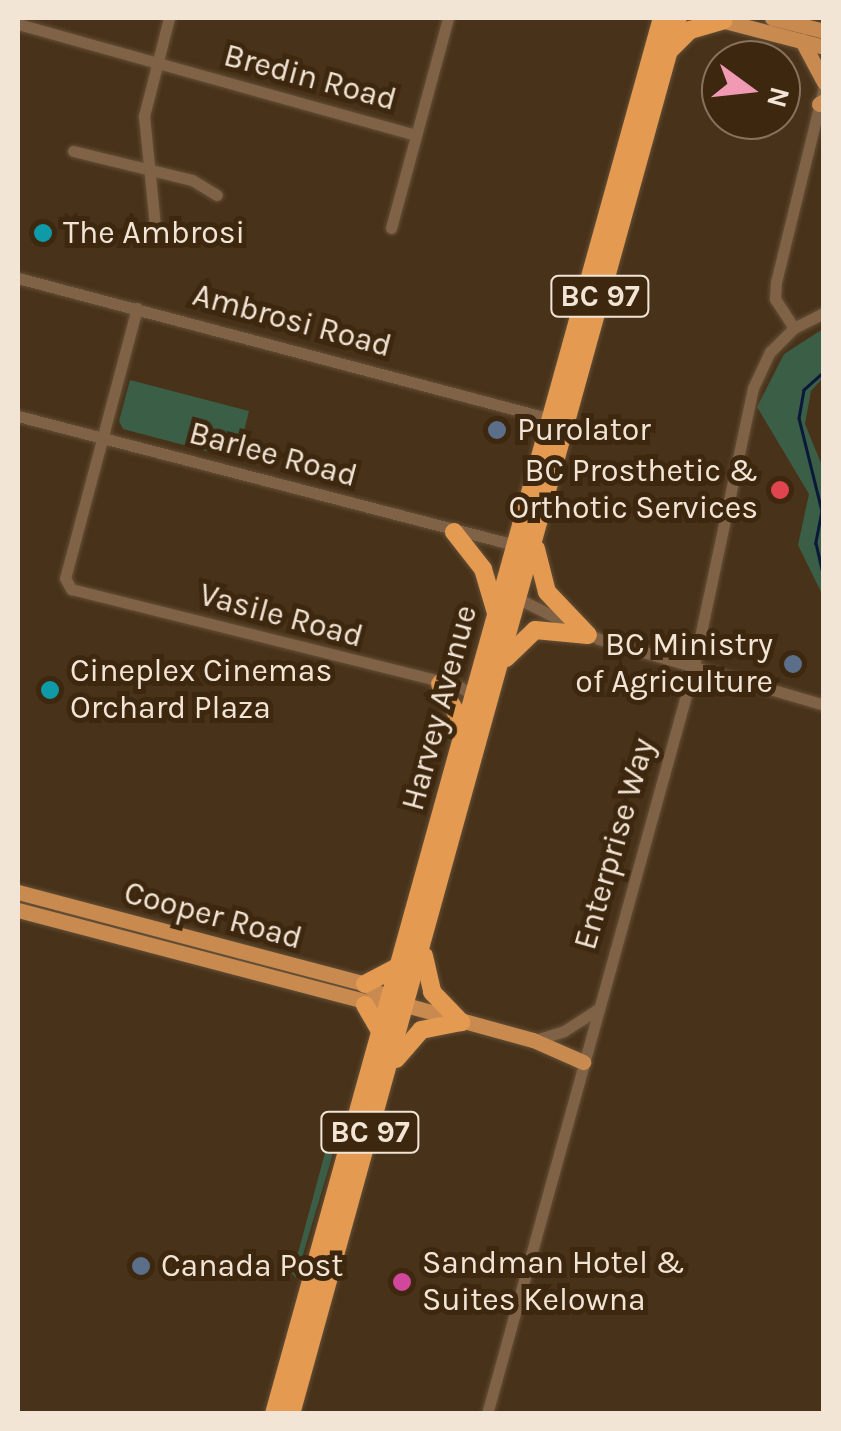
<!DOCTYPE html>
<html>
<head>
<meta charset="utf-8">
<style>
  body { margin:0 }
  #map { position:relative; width:841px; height:1431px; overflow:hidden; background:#483219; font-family:Karla,sans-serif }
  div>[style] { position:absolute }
  .green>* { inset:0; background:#3b5e47 }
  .stream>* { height:2.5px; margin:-1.25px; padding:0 1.25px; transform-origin:1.25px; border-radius:1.25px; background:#0a1839 }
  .roads { filter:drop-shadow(0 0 2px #634f37) drop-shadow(0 0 2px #634f37) }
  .minor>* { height:11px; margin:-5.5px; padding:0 5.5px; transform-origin:5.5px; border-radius:5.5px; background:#806246 }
  .major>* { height:15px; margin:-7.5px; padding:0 7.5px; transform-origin:7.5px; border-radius:7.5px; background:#c88a4f }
  .highway>* { height:18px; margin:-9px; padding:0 9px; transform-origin:9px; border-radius:9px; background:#e49a51 }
  .dots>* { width:28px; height:28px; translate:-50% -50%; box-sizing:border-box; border:5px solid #3d270f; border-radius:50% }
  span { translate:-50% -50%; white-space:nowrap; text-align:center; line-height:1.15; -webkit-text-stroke:10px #3d270f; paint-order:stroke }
  .shield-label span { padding:2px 8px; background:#3d270f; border:2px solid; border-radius:8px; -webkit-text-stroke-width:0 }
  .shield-label { font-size:30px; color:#f3e5d6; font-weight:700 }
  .street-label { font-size:32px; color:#f3e5d6 }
  .poi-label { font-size:32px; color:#f3e5d6 }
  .left { translate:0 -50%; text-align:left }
  .right { translate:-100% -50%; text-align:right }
  .frame { position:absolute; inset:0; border:20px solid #f3e5d6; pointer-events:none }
  .north { position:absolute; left:701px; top:40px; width:100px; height:100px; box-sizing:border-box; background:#3d270f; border:2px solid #86735f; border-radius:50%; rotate:105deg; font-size:28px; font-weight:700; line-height:40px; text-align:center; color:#f3e5d6 }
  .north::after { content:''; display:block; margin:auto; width:35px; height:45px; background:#f19ab4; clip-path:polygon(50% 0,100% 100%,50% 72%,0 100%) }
</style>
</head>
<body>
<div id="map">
  <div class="green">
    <div style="clip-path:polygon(823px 329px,823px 378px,811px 391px,805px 424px,823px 468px,823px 596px,798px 545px,809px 494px,757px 407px,784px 354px)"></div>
    <div style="clip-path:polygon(130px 380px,249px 411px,237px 459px,123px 429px,119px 421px)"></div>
    <div style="clip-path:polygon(336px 1112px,332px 1157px,296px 1278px,287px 1267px,294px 1268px)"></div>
  </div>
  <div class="stream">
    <div style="left:824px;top:372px;width:27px;rotate:138deg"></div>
    <div style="left:804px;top:390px;width:28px;rotate:100deg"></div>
    <div style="left:799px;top:418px;width:96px;rotate:76.1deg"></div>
    <div style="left:822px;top:511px;width:33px;rotate:101deg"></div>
    <div style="left:816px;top:543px;width:37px;rotate:77deg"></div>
  </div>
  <div class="roads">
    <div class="minor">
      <div style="left:18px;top:24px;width:412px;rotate:15.6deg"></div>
      <div style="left:73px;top:151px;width:122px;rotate:13.7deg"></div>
      <div style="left:192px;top:180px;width:29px;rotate:31deg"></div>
      <div style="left:391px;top:228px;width:218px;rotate:-74.8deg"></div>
      <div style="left:156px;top:236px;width:121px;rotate:-95.7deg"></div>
      <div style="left:144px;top:116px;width:101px;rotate:-75.7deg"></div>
      <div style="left:18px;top:278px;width:551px;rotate:14.82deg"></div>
      <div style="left:137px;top:308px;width:279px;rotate:104.9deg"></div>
      <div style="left:65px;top:578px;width:13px;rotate:61deg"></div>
      <div style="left:71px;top:589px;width:398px;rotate:14deg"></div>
      <div style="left:457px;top:685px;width:20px;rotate:33deg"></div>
      <div style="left:794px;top:328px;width:35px;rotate:-123deg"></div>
      <div style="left:775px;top:299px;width:17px;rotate:-87deg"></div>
      <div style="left:776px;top:282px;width:201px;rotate:-76.2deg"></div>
      <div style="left:18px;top:416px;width:513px;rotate:14.55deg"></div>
      <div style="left:517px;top:598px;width:92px;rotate:26.6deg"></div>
      <div style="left:599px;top:639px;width:234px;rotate:16.3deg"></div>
      <div style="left:535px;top:1040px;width:30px;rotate:-17deg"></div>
      <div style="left:564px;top:1031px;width:40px;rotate:-32.9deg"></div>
      <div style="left:487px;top:1414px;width:772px;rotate:-74.52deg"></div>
      <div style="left:693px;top:670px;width:288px;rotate:-78deg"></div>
      <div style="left:753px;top:388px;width:40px;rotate:-65deg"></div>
      <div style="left:770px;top:352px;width:34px;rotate:-45deg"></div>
      <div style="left:794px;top:328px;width:34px;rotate:-27deg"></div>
    </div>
    <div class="major">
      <div style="left:713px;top:18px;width:115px;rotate:14.6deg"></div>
      <div style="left:772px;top:18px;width:54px;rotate:14deg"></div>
      <div style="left:802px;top:41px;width:47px;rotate:61.8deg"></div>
      <div style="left:819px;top:104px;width:6px;rotate:-31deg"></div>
      <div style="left:18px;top:892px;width:359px;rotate:14.8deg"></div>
      <div style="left:365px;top:984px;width:31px;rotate:33deg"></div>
      <div style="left:391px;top:1001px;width:147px;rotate:15.4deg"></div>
      <div style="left:533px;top:1040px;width:55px;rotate:23.7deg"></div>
      <div style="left:18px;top:910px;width:371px;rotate:14.7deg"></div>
    </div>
    <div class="highway">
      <div style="left:671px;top:49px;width:27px;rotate:-45deg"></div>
      <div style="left:690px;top:30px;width:35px;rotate:-16deg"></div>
      <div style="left:454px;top:532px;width:47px;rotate:51.9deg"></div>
      <div style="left:483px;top:569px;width:46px;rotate:73.5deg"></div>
      <div style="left:536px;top:549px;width:44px;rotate:75.7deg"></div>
      <div style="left:547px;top:592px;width:59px;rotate:46.4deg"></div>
      <div style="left:506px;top:658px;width:40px;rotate:-44deg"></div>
      <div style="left:535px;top:630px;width:53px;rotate:5.4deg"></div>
      <div style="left:440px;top:684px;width:51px;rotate:60.9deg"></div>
      <div style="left:424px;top:956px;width:37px;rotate:77deg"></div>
      <div style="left:432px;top:992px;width:42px;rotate:46deg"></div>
      <div style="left:365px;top:984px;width:41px;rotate:-27.8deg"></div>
      <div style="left:365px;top:1005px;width:32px;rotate:60deg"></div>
      <div style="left:396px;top:1059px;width:38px;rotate:-49deg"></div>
      <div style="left:421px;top:1030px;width:41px;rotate:-11.3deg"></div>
      <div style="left:274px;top:1414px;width:1449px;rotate:-74.47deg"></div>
      <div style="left:291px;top:1414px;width:1449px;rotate:-74.51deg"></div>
    </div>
  </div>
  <div class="dots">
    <div style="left:43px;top:233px;background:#0f9aa8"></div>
    <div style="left:497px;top:430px;background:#5c6f8a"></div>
    <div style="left:780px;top:490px;background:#e0444e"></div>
    <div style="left:793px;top:664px;background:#5c6f8a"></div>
    <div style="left:50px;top:690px;background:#0f9aa8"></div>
    <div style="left:141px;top:1266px;background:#5c6f8a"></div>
    <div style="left:402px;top:1282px;background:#d1479c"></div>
  </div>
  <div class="shield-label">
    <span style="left:600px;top:296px">BC 97</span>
    <span style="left:370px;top:1132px">BC 97</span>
  </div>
  <div class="street-label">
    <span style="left:310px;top:78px;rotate:15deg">Bredin Road</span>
    <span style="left:292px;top:321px;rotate:15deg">Ambrosi Road</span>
    <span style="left:273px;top:455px;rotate:15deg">Barlee Road</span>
    <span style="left:281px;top:616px;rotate:15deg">Vasile Road</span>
    <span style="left:440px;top:708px;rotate:-75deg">Harvey Avenue</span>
    <span style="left:615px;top:844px;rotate:-74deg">Enterprise Way</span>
    <span style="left:213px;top:916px;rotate:15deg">Cooper Road</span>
  </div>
  <div class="poi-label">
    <span class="left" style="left:63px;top:233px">The Ambrosi</span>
    <span class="left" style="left:517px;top:430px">Purolator</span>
    <span class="right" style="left:758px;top:490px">BC Prosthetic &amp;<br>Orthotic Services</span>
    <span class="right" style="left:773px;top:664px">BC Ministry<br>of Agriculture</span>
    <span class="left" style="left:70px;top:690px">Cineplex Cinemas<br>Orchard Plaza</span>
    <span class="left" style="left:422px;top:1282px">Sandman Hotel &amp;<br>Suites Kelowna</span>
    <span class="left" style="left:161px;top:1266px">Canada Post</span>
  </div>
  <div class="frame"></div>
  <div class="north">N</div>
</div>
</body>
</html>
